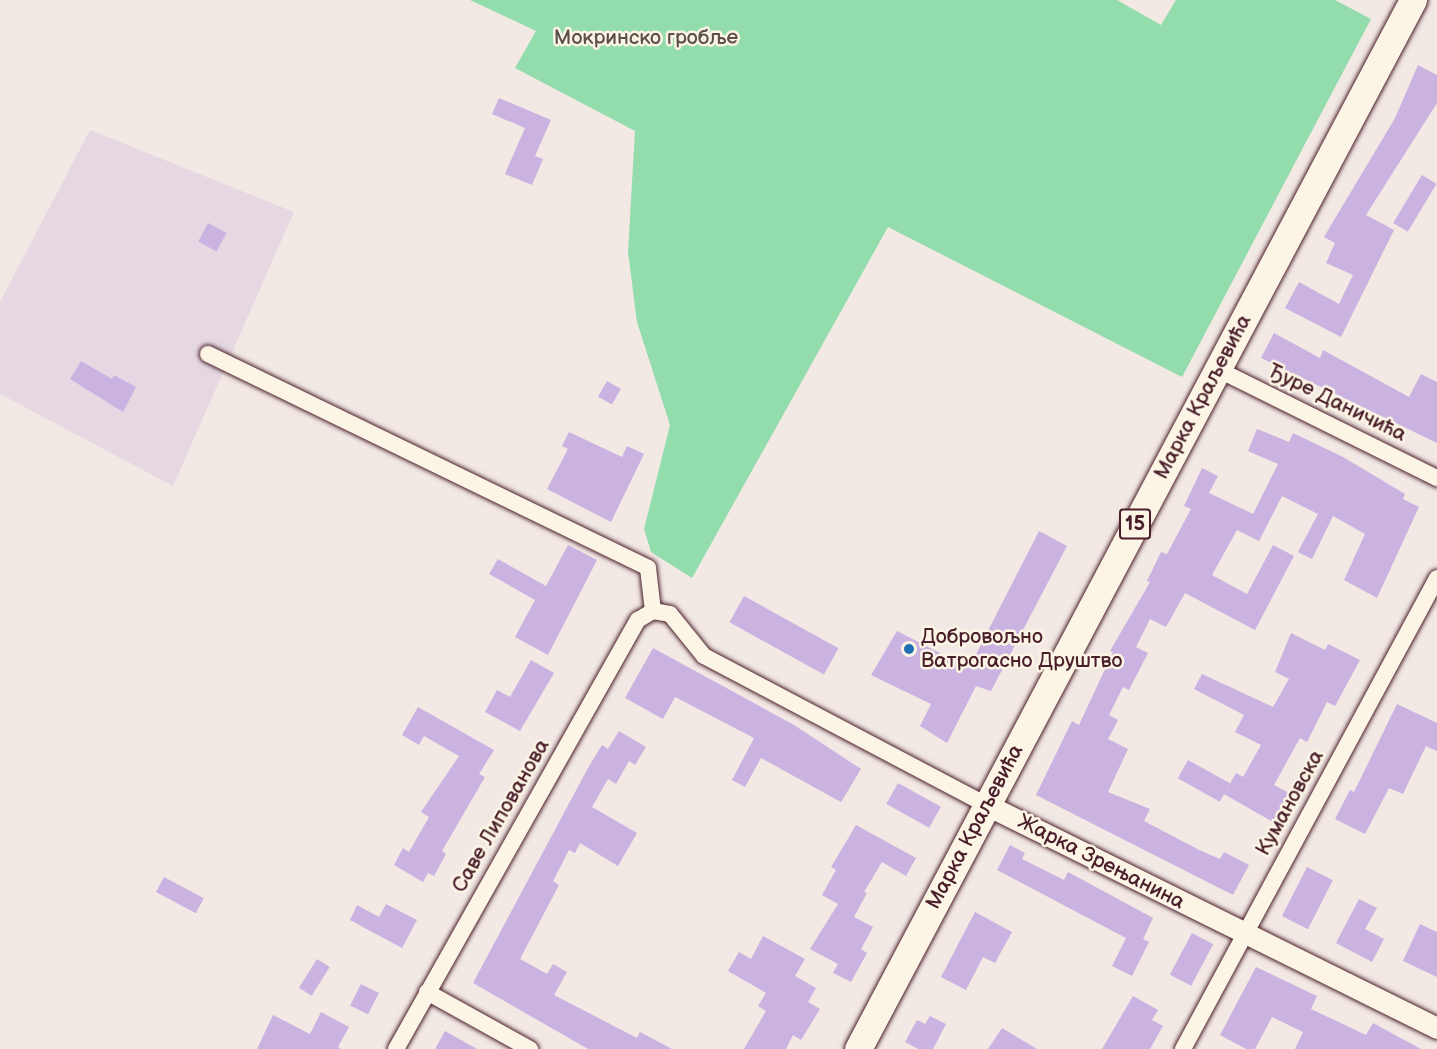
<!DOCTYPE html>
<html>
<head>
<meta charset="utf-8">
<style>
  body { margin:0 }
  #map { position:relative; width:1437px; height:1049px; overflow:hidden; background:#f2e8e4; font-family:"Balsamiq Sans",sans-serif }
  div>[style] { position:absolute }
  .built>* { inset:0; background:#e6d8e3 }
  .green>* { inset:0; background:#93dcac }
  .building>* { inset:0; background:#cab2e1; transform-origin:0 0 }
  .roads { filter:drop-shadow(0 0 2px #4a1f2b) drop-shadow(0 0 2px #4a1f2b) }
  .minor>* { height:16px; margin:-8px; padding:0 8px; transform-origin:8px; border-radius:8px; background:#fcf5e5 }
  .tertiary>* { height:21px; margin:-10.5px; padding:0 10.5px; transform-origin:10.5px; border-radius:10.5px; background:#fcf5e5 }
  .primary>* { height:27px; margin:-13.5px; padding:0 13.5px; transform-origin:13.5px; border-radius:13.5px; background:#fcf5e5 }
  .dots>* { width:16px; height:16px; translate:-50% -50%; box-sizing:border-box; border:3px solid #fcf5e5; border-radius:50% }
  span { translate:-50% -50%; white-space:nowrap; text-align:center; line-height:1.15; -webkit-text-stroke:5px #fcf5e5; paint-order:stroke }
  .shield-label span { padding:2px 4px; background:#fcf5e5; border:2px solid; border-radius:4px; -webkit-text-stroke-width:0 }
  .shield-label { font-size:20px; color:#4a1f2b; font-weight:700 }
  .park-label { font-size:21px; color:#5c4e4b }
  .street-label { font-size:21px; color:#4a1f2b }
  .poi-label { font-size:21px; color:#4a1f2b }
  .left { translate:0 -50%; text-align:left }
</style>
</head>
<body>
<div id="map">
  <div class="built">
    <div style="clip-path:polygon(90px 130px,294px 212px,173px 486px,0 394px,0 302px)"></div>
  </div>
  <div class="green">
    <div style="clip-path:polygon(470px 0,1117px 0,1161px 25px,1176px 0,1335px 0,1371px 19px,1182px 377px,888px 227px,692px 578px,651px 552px,644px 529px,670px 425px,637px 322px,628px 252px,635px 131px,515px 68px,536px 31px)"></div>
  </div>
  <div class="building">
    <div style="clip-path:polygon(1418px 65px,1437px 75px,1437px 103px,1366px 215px,1394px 230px,1341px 337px,1285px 308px,1299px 282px,1339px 304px,1353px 275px,1326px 263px,1335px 243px,1324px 237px,1395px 118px)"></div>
    <div style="clip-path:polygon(499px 98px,551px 120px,535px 156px,543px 159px,532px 185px,505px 174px,525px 128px,492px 114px)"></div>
    <div style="left:1422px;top:175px;width:17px;height:56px;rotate:31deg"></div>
    <div style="left:208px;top:223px;width:21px;height:21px;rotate:28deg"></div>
    <div style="clip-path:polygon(1274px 333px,1320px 358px,1323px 350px,1409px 397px,1421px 374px,1437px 382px,1437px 443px,1261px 358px)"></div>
    <div style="clip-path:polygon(81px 361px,112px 379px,114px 375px,136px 387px,123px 412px,70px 379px)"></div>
    <div style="left:607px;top:381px;width:16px;height:18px;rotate:30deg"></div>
    <div style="clip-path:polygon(1257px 429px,1289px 442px,1293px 433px,1343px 457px,1405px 494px,1403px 499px,1419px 507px,1377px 598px,1344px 580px,1365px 534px,1333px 516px,1312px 559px,1298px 552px,1318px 514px,1282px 496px,1259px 541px,1237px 530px,1212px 575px,1247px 594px,1273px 545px,1294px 556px,1255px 630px,1185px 593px,1166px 627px,1150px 619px,1136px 647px,1148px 653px,1129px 690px,1123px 687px,1109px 715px,1118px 720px,1108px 739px,1128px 749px,1108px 792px,1150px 809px,1144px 821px,1199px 850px,1220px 859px,1224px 852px,1249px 865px,1233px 895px,1036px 795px,1072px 721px,1079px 725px,1113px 652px,1110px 651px,1150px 582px,1147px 581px,1161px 552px,1167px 554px,1191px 509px,1184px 506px,1202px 468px,1218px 476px,1209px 493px,1253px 514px,1278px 464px,1248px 451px)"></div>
    <div style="clip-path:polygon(569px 432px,622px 457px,627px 446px,644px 454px,611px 522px,547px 489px,568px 449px,562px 446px)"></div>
    <div style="clip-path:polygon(1039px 531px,1067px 546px,991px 691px,976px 686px,947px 743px,920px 726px,931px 704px,871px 675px,897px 631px,969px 668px)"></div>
    <div style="clip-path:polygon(568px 545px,597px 560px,548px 655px,515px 637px,535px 600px,489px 574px,498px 559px,546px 586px)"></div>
    <div style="left:744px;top:596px;width:108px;height:30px;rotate:29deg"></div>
    <div style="clip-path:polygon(1291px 633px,1325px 650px,1328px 644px,1360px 660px,1335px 706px,1327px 702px,1307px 742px,1300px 738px,1274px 785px,1289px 793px,1273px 822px,1224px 794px,1236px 773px,1243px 777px,1261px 745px,1235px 732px,1244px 715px,1194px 689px,1202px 674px,1273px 707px,1289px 679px,1275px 672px)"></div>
    <div style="clip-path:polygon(653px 648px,794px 725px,861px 769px,841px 802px,761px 758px,745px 787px,732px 780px,754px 738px,675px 697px,663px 719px,625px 698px)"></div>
    <div style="clip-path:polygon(531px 660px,554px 673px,520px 731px,485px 712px,497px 690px,510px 697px)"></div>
    <div style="clip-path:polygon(1397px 704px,1437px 723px,1437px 751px,1426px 746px,1403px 794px,1389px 788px,1365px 834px,1335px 819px,1350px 790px,1354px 792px)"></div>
    <div style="clip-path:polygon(418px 707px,494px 750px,479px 774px,485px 777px,442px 851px,446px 854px,434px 876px,428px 873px,423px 882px,394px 865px,403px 848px,409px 852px,429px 817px,421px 812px,459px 756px,424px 736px,419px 745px,402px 735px)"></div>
    <div style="clip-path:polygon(619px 731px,646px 747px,635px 765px,629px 761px,616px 784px,608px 779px,592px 807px,637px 833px,618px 866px,580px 843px,575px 853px,569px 850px,553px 881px,559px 885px,520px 959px,547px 974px,553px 964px,567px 972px,554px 995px,637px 1038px,640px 1032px,672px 1049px,588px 1049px,473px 983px,588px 768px,602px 745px,608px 749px)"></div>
    <div style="left:1188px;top:760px;width:48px;height:21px;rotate:29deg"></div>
    <div style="left:898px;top:783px;width:49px;height:24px;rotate:29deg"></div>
    <div style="clip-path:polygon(856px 825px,916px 858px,906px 876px,882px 862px,864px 892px,867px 893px,854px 917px,873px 927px,861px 949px,867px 953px,851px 982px,833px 973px,838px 964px,810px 949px,838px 904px,822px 895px,836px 870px,831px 867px)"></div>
    <div style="clip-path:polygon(1010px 845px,1025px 853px,1022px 859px,1064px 880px,1068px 872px,1153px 918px,1143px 939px,1149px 942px,1132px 976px,1112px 966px,1126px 938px,997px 870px)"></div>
    <div style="left:1307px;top:867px;width:29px;height:55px;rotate:27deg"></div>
    <div style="left:164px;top:877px;width:45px;height:17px;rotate:28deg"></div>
    <div style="clip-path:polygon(1359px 899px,1377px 908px,1365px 929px,1384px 939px,1372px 962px,1336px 943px)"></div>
    <div style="clip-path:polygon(386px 904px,417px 920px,402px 948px,350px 920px,357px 905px,379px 917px)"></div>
    <div style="clip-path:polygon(975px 912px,1012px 932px,995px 963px,983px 957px,966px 990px,941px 977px)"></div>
    <div style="clip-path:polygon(1420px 924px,1437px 932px,1437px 977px,1403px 961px)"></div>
    <div style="left:1192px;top:933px;width:24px;height:47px;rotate:28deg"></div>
    <div style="clip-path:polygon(763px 936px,805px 959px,795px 976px,816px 988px,808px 1002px,820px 1009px,801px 1040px,793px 1035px,786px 1049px,744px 1049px,766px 1011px,758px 1006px,766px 993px,728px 971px,739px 952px,751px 959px)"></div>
    <div style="left:317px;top:959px;width:15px;height:34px;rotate:32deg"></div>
    <div style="clip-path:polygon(1256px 967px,1317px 996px,1311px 1009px,1366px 1035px,1373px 1023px,1421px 1049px,1295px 1049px,1303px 1032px,1272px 1017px,1255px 1049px,1246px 1049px,1220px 1035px)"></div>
    <div style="left:361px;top:984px;width:20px;height:24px;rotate:27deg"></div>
    <div style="clip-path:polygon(1133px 996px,1158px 1010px,1152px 1020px,1163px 1026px,1150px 1049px,1102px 1049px)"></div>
    <div style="clip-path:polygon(321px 1012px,349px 1027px,338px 1047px,341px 1049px,257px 1049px,273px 1015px,310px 1034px)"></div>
    <div style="clip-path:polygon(930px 1016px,946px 1024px,933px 1049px,918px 1049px,905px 1042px,917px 1020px,925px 1024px)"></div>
    <div style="clip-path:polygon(1002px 1028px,1037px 1049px,988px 1049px)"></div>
    <div style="clip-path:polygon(445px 1031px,477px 1049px,435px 1049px)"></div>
  </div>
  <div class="roads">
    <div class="minor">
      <div style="left:208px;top:354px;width:489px;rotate:25.9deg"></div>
      <div style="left:648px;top:568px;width:43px;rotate:83.4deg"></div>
      <div style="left:1217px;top:369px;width:246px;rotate:26.4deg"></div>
      <div style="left:653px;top:611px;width:17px;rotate:10deg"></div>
      <div style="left:670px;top:614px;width:54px;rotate:51deg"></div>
      <div style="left:704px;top:656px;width:320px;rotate:27.8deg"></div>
      <div style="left:427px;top:992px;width:118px;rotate:29deg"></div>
      <div style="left:396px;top:1049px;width:493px;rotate:-60.6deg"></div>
      <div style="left:638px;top:620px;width:17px;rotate:-31deg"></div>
      <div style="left:1183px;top:1049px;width:535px;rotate:-61.66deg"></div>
    </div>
    <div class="tertiary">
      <div style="left:987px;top:805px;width:502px;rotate:26.36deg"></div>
    </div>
    <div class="primary">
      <div style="left:858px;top:1049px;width:1187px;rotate:-62.12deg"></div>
    </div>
  </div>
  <div class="dots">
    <div style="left:909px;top:649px;background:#1f6fb2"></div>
  </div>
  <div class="shield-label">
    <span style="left:1135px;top:524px">15</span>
  </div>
  <div class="park-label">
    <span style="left:646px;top:38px">Мокринско гробље</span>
  </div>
  <div class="street-label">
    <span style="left:1203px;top:397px;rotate:-62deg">Марка Краљевића</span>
    <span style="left:1337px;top:403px;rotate:26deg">Ђуре Даничића</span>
    <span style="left:1290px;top:803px;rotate:-61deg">Кумановска</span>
    <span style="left:501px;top:816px;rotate:-60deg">Саве Липованова</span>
    <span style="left:975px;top:827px;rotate:-62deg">Марка Краљевића</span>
    <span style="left:1101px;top:862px;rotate:27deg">Жарка Зрењанина</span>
  </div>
  <div class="poi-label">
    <span class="left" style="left:921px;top:649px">Добровољно<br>Ватрогасно Друштво</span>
  </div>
</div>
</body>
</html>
